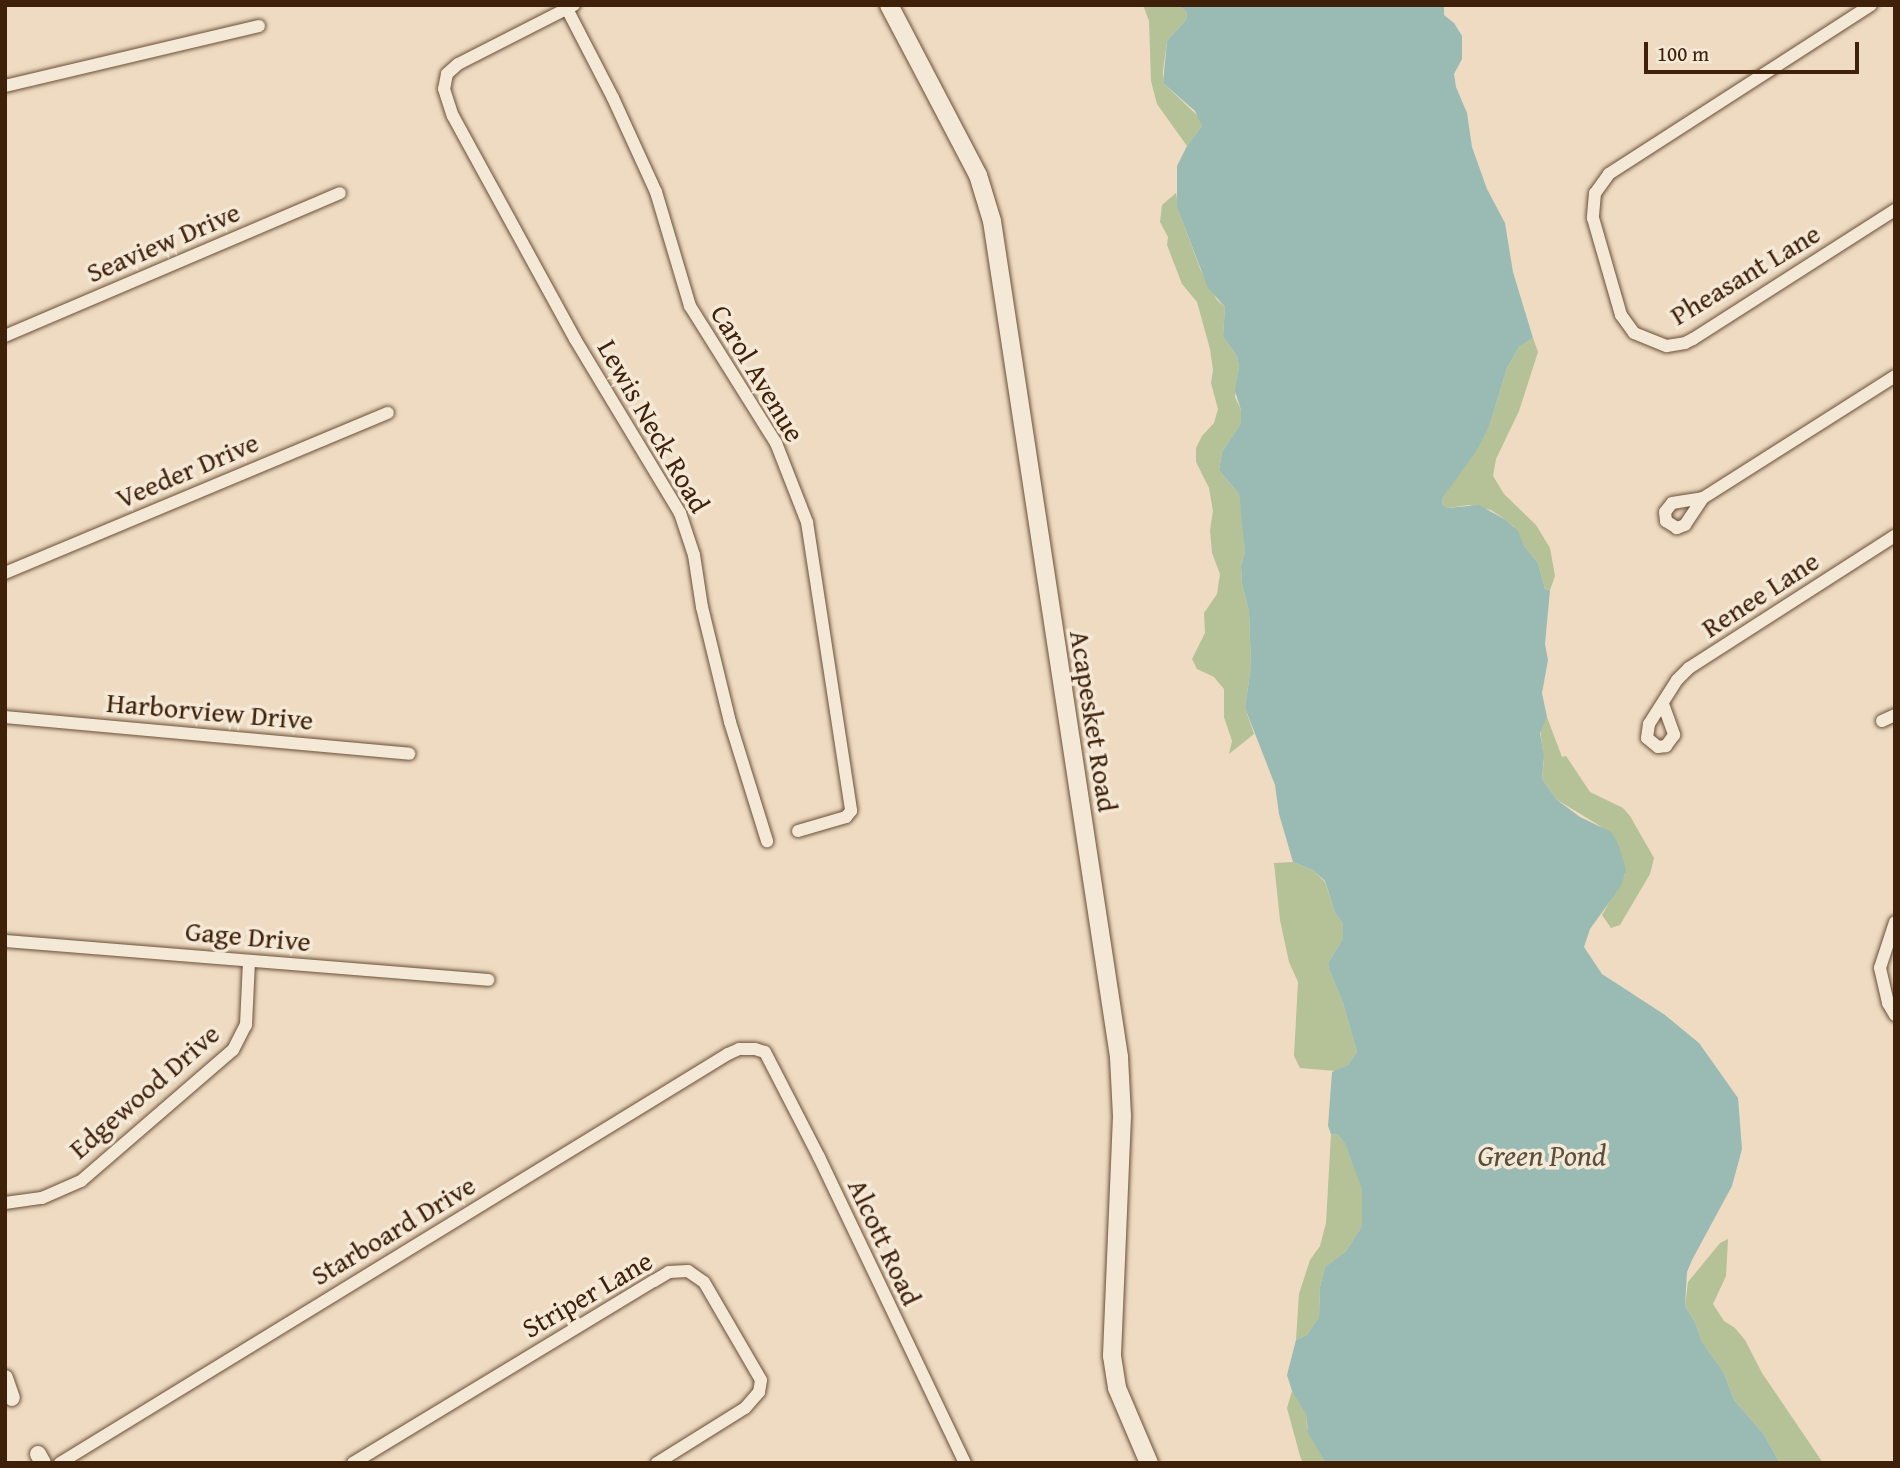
<!DOCTYPE html>
<html>
<head>
<meta charset="utf-8">
<style>
  body { margin:0 }
  #map { position:relative; width:1900px; height:1468px; overflow:hidden; background:#eedbc2; font-family:"Gentium Book Plus",serif }
  div>[style] { position:absolute }
  .green>* { inset:0; background:#b5c196 }
  .water>* { inset:0; background:#99bbb3 }
  .roads { filter:drop-shadow(0 0 2px #6b4f37) drop-shadow(0 0 2px #6b4f37) }
  .minor>* { height:12px; margin:-6px; padding:0 6px; transform-origin:6px; border-radius:6px; background:#f4e8d7 }
  .tertiary>* { height:16px; margin:-8px; padding:0 8px; transform-origin:8px; border-radius:8px; background:#f4e8d7 }
  .secondary>* { height:18px; margin:-9px; padding:0 9px; transform-origin:9px; border-radius:9px; background:#f4e8d7 }
  span { translate:-50% -50%; white-space:nowrap; text-align:center; line-height:1.15; -webkit-text-stroke:7px #f4e8d7; paint-order:stroke }
  .street-label { font-size:28px; color:#3f2009 }
  .water-label { font-size:30px; color:#5a4e3c; font-style:italic }
  .frame { position:absolute; inset:0; border:7px solid #3f2009; pointer-events:none }
  .scale { position:absolute; left:1644px; top:42px; width:215px; height:32px; box-sizing:border-box; border:4px solid #3f2009; border-top:0; padding-left:9px; font-size:21px; line-height:24px; white-space:nowrap; color:#3f2009; -webkit-text-stroke:5px #f4e8d7; paint-order:stroke }
</style>
</head>
<body>
<div id="map">
  <div class="green">
    <div style="clip-path:polygon(1143px 5px,1179px 5px,1187px 13px,1186px 20px,1167px 41px,1163px 71px,1163px 83px,1199px 117px,1202px 126px,1187px 146px,1157px 104px,1151px 81px,1149px 21px)"></div>
    <div style="clip-path:polygon(1176px 193px,1179px 212px,1201px 271px,1217px 300px,1225px 307px,1223px 337px,1237px 356px,1239px 367px,1235px 397px,1241px 410px,1241px 423px,1222px 452px,1219px 470px,1239px 494px,1243px 523px,1245px 552px,1241px 566px,1242px 584px,1249px 611px,1251px 666px,1245px 708px,1254px 734px,1229px 754px,1232px 741px,1224px 717px,1224px 689px,1214px 677px,1197px 669px,1192px 659px,1205px 633px,1204px 613px,1217px 594px,1220px 574px,1212px 553px,1210px 530px,1213px 511px,1209px 488px,1196px 462px,1196px 448px,1202px 436px,1214px 423px,1218px 409px,1211px 383px,1213px 370px,1210px 349px,1197px 302px,1182px 284px,1167px 245px,1168px 237px,1160px 222px,1162px 205px)"></div>
    <div style="clip-path:polygon(1533px 338px,1538px 352px,1519px 411px,1496px 459px,1493px 476px,1504px 494px,1536px 525px,1550px 548px,1555px 576px,1550px 590px,1545px 589px,1538px 563px,1524px 546px,1514px 527px,1506px 520px,1491px 510px,1469px 505px,1447px 508px,1442px 504px,1443px 497px,1490px 424px,1507px 368px,1519px 347px)"></div>
    <div style="clip-path:polygon(1547px 717px,1562px 757px,1566px 756px,1590px 792px,1623px 808px,1630px 816px,1654px 858px,1650px 874px,1620px 925px,1611px 928px,1602px 915px,1625px 874px,1618px 843px,1600px 826px,1556px 799px,1542px 779px,1544px 761px,1540px 728px)"></div>
    <div style="clip-path:polygon(1293px 862px,1313px 870px,1325px 882px,1335px 913px,1343px 924px,1343px 939px,1328px 963px,1329px 969px,1343px 1003px,1357px 1052px,1348px 1065px,1336px 1071px,1300px 1068px,1294px 1056px,1298px 982px,1289px 962px,1280px 920px,1274px 863px)"></div>
    <div style="clip-path:polygon(1331px 1134px,1338px 1135px,1345px 1144px,1363px 1189px,1362px 1226px,1346px 1251px,1325px 1267px,1320px 1287px,1319px 1317px,1307px 1335px,1296px 1340px,1299px 1294px,1310px 1260px,1320px 1246px,1326px 1223px)"></div>
    <div style="clip-path:polygon(1728px 1239px,1726px 1276px,1713px 1304px,1724px 1321px,1735px 1328px,1745px 1340px,1762px 1373px,1823px 1463px,1780px 1463px,1763px 1433px,1734px 1400px,1724px 1373px,1702px 1342px,1695px 1322px,1685px 1306px,1688px 1282px,1720px 1243px)"></div>
    <div style="clip-path:polygon(1292px 1391px,1301px 1402px,1306px 1414px,1307px 1428px,1326px 1463px,1303px 1463px,1300px 1456px,1287px 1408px)"></div>
  </div>
  <div class="water">
    <div style="clip-path:polygon(1179px 5px,1444px 5px,1444px 15px,1454px 23px,1462px 36px,1462px 59px,1454px 74px,1456px 87px,1467px 113px,1472px 147px,1487px 189px,1505px 223px,1513px 272px,1533px 338px,1519px 347px,1507px 368px,1490px 424px,1477px 450px,1443px 497px,1442px 504px,1447px 508px,1479px 505px,1506px 520px,1518px 531px,1524px 546px,1538px 563px,1545px 589px,1550px 590px,1545px 644px,1548px 660px,1542px 693px,1547px 717px,1540px 733px,1544px 757px,1542px 779px,1556px 799px,1580px 817px,1611px 832px,1618px 843px,1626px 870px,1621px 886px,1590px 929px,1584px 947px,1602px 974px,1665px 1015px,1699px 1043px,1738px 1098px,1742px 1149px,1732px 1186px,1692px 1260px,1687px 1272px,1685px 1306px,1695px 1322px,1702px 1342px,1724px 1373px,1734px 1400px,1763px 1433px,1780px 1463px,1326px 1463px,1308px 1433px,1306px 1414px,1292px 1391px,1287px 1375px,1296px 1340px,1307px 1335px,1319px 1317px,1320px 1287px,1325px 1267px,1346px 1251px,1362px 1226px,1362px 1189px,1345px 1144px,1338px 1135px,1331px 1134px,1328px 1126px,1332px 1072px,1348px 1065px,1357px 1052px,1343px 1003px,1329px 969px,1328px 963px,1343px 939px,1343px 924px,1335px 913px,1325px 881px,1313px 870px,1293px 862px,1279px 814px,1275px 785px,1245px 708px,1251px 666px,1249px 611px,1242px 584px,1241px 566px,1245px 552px,1239px 494px,1219px 470px,1222px 452px,1241px 423px,1241px 410px,1235px 391px,1239px 367px,1237px 356px,1223px 337px,1225px 307px,1208px 288px,1177px 207px,1177px 166px,1187px 146px,1202px 126px,1195px 111px,1163px 83px,1167px 41px,1186px 20px,1187px 13px)"></div>
  </div>
  <div class="roads">
    <div class="minor">
      <div style="left:565px;top:5px;width:105px;rotate:62.7deg"></div>
      <div style="left:613px;top:98px;width:103px;rotate:65.4deg"></div>
      <div style="left:656px;top:192px;width:119px;rotate:73.4deg"></div>
      <div style="left:690px;top:306px;width:162px;rotate:57.9deg"></div>
      <div style="left:776px;top:443px;width:85px;rotate:68.6deg"></div>
      <div style="left:807px;top:522px;width:292px;rotate:81.3deg"></div>
      <div style="left:851px;top:811px;width:8px;rotate:130deg"></div>
      <div style="left:846px;top:817px;width:50px;rotate:163.7deg"></div>
      <div style="left:574px;top:5px;width:130px;rotate:153deg"></div>
      <div style="left:458px;top:64px;width:15px;rotate:138deg"></div>
      <div style="left:447px;top:74px;width:15px;rotate:101deg"></div>
      <div style="left:444px;top:89px;width:28px;rotate:72deg"></div>
      <div style="left:453px;top:116px;width:254px;rotate:61.3deg"></div>
      <div style="left:575px;top:339px;width:203px;rotate:58.9deg"></div>
      <div style="left:680px;top:513px;width:44px;rotate:71.6deg"></div>
      <div style="left:694px;top:555px;width:53px;rotate:81.3deg"></div>
      <div style="left:702px;top:607px;width:118px;rotate:76.3deg"></div>
      <div style="left:730px;top:722px;width:125px;rotate:72.7deg"></div>
      <div style="left:1871px;top:5px;width:312px;rotate:147.2deg"></div>
      <div style="left:1609px;top:174px;width:24px;rotate:126deg"></div>
      <div style="left:1595px;top:193px;width:25px;rotate:95deg"></div>
      <div style="left:1593px;top:218px;width:101px;rotate:73.9deg"></div>
      <div style="left:1621px;top:315px;width:22px;rotate:54deg"></div>
      <div style="left:1634px;top:333px;width:35px;rotate:22deg"></div>
      <div style="left:1667px;top:346px;width:18px;rotate:-9deg"></div>
      <div style="left:1685px;top:343px;width:9px;rotate:-27deg"></div>
      <div style="left:1693px;top:339px;width:240px;rotate:-32.6deg"></div>
      <div style="left:5px;top:86px;width:261px;rotate:-13.3deg"></div>
      <div style="left:5px;top:336px;width:364px;rotate:-23.1deg"></div>
      <div style="left:1703px;top:498px;width:227px;rotate:-32.4deg"></div>
      <div style="left:1703px;top:498px;width:32px;rotate:124deg"></div>
      <div style="left:1685px;top:525px;width:9px;rotate:159deg"></div>
      <div style="left:1677px;top:528px;width:13px;rotate:-148deg"></div>
      <div style="left:1666px;top:521px;width:9px;rotate:-96deg"></div>
      <div style="left:1665px;top:512px;width:11px;rotate:-52deg"></div>
      <div style="left:1672px;top:503px;width:31px;rotate:-9deg"></div>
      <div style="left:5px;top:573px;width:415px;rotate:-22.7deg"></div>
      <div style="left:1663px;top:704px;width:33px;rotate:70deg"></div>
      <div style="left:1674px;top:735px;width:14px;rotate:126deg"></div>
      <div style="left:1666px;top:746px;width:8px;rotate:173deg"></div>
      <div style="left:1658px;top:747px;width:14px;rotate:-141deg"></div>
      <div style="left:1647px;top:738px;width:14px;rotate:-82deg"></div>
      <div style="left:1649px;top:724px;width:52px;rotate:-57.5deg"></div>
      <div style="left:1677px;top:680px;width:17px;rotate:-45deg"></div>
      <div style="left:1689px;top:668px;width:245px;rotate:-32.7deg"></div>
      <div style="left:5px;top:717px;width:406px;rotate:5.2deg"></div>
      <div style="left:1882px;top:721px;width:14px;rotate:-25deg"></div>
      <div style="left:1895px;top:922px;width:48px;rotate:108.1deg"></div>
      <div style="left:1880px;top:968px;width:36px;rotate:77deg"></div>
      <div style="left:1888px;top:1003px;width:14px;rotate:60deg"></div>
      <div style="left:5px;top:941px;width:485px;rotate:4.6deg"></div>
      <div style="left:5px;top:1203px;width:37px;rotate:-8deg"></div>
      <div style="left:42px;top:1198px;width:43px;rotate:-23.6deg"></div>
      <div style="left:81px;top:1181px;width:201px;rotate:-40.8deg"></div>
      <div style="left:233px;top:1050px;width:28px;rotate:-63deg"></div>
      <div style="left:246px;top:1025px;width:64px;rotate:-87.3deg"></div>
      <div style="left:60px;top:1463px;width:783px;rotate:-31.48deg"></div>
      <div style="left:728px;top:1054px;width:12px;rotate:-24deg"></div>
      <div style="left:739px;top:1049px;width:16px"></div>
      <div style="left:755px;top:1049px;width:10px;rotate:17deg"></div>
      <div style="left:765px;top:1052px;width:118px;rotate:62.8deg"></div>
      <div style="left:819px;top:1157px;width:339px;rotate:64.5deg"></div>
      <div style="left:353px;top:1463px;width:352px;rotate:-31.2deg"></div>
      <div style="left:654px;top:1281px;width:17px;rotate:-31deg"></div>
      <div style="left:669px;top:1272px;width:19px;rotate:-3deg"></div>
      <div style="left:688px;top:1271px;width:19px;rotate:35deg"></div>
      <div style="left:704px;top:1282px;width:113px;rotate:59.8deg"></div>
      <div style="left:761px;top:1380px;width:12px;rotate:99deg"></div>
      <div style="left:759px;top:1392px;width:21px;rotate:131deg"></div>
      <div style="left:745px;top:1408px;width:104px;rotate:148deg"></div>
    </div>
    <div class="tertiary">
      <div style="left:5px;top:1378px;width:21px;rotate:71deg"></div>
      <div style="left:38px;top:1454px;width:10px;rotate:61deg"></div>
    </div>
    <div class="secondary">
      <div style="left:889px;top:5px;width:192px;rotate:62.4deg"></div>
      <div style="left:978px;top:175px;width:48px;rotate:73.1deg"></div>
      <div style="left:992px;top:221px;width:846px;rotate:81.36deg"></div>
      <div style="left:1119px;top:1057px;width:59px;rotate:87.1deg"></div>
      <div style="left:1122px;top:1116px;width:240px;rotate:92.4deg"></div>
      <div style="left:1112px;top:1356px;width:32px;rotate:81deg"></div>
      <div style="left:1117px;top:1388px;width:82px;rotate:66.9deg"></div>
    </div>
  </div>
  <div class="street-label">
    <span style="left:163px;top:242px;rotate:-23deg">Seaview Drive</span>
    <span style="left:1745px;top:274px;rotate:-31deg">Pheasant Lane</span>
    <span style="left:758px;top:373px;rotate:59deg">Carol Avenue</span>
    <span style="left:654px;top:426px;rotate:60deg">Lewis Neck Road</span>
    <span style="left:187px;top:470px;rotate:-23deg">Veeder Drive</span>
    <span style="left:1760px;top:594px;rotate:-33deg">Renee Lane</span>
    <span style="left:210px;top:711px;rotate:5deg">Harborview Drive</span>
    <span style="left:1094px;top:721px;rotate:81deg">Acapesket Road</span>
    <span style="left:248px;top:936px;rotate:5deg">Gage Drive</span>
    <span style="left:144px;top:1091px;rotate:-41deg">Edgewood Drive</span>
    <span style="left:393px;top:1230px;rotate:-31deg">Starboard Drive</span>
    <span style="left:885px;top:1242px;rotate:65deg">Alcott Road</span>
    <span style="left:587px;top:1294px;rotate:-30deg">Striper Lane</span>
  </div>
  <div class="water-label">
    <span style="left:1542px;top:1155px">Green Pond</span>
  </div>
  <div class="frame"></div>
  <div class="scale">100 m</div>
</div>
</body>
</html>
